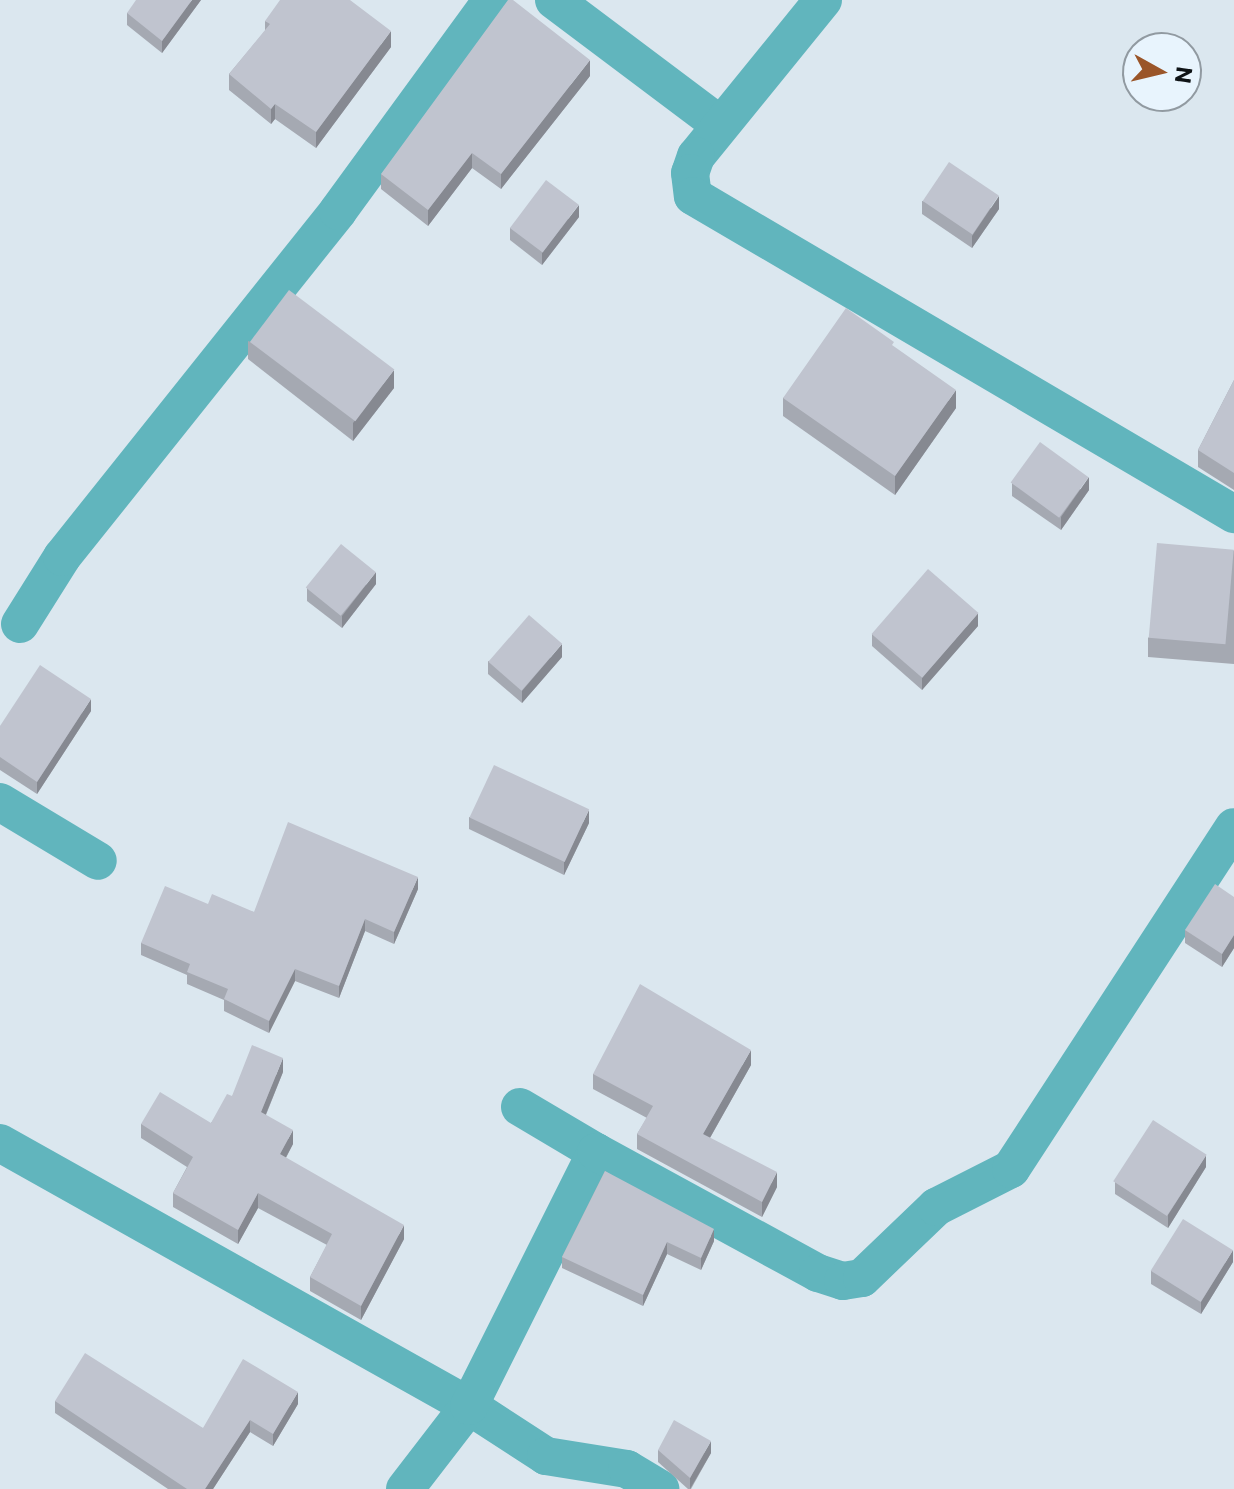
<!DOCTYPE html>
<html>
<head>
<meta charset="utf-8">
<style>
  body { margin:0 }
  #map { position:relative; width:1234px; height:1489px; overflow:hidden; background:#dbe7ef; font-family:Commissioner,sans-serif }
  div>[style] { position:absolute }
  .street>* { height:38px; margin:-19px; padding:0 19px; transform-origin:19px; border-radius:19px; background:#61b5bd }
  .wall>* { inset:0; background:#a5a9b2 }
  .shaded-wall>* { inset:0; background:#868991 }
  .building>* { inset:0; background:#c0c4cf; transform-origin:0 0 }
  span { translate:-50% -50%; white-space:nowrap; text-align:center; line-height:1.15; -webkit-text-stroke:6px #e8f4fd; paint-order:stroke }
  .north { position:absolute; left:1122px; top:32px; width:80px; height:80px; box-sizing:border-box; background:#e8f4fd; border:2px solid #919aa1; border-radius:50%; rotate:98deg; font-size:22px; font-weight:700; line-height:32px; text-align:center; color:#0f1316 }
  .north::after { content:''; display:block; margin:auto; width:28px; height:36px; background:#9a5529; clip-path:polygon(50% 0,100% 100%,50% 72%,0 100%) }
</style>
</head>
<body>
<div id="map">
  <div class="street">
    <div style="left:554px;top:0;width:206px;rotate:36.9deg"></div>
    <div style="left:823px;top:0;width:201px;rotate:129.1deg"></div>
    <div style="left:696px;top:156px;width:18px;rotate:109deg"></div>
    <div style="left:690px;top:173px;width:23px;rotate:83deg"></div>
    <div style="left:693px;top:196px;width:628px;rotate:30.45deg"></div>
    <div style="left:20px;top:624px;width:79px;rotate:-57.9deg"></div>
    <div style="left:62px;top:557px;width:443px;rotate:-51.4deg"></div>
    <div style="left:338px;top:211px;width:261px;rotate:-53.9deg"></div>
    <div style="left:0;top:802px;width:114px;rotate:31deg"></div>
    <div style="left:520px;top:1107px;width:88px;rotate:30.6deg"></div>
    <div style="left:0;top:1143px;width:538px;rotate:29.28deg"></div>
    <div style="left:469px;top:1406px;width:92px;rotate:33deg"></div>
    <div style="left:546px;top:1456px;width:82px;rotate:9.1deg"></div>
    <div style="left:627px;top:1469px;width:39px;rotate:31deg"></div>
    <div style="left:405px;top:1489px;width:105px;rotate:-52.4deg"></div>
    <div style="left:469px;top:1406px;width:284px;rotate:-63.4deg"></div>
    <div style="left:596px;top:1152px;width:253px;rotate:28.6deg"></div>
    <div style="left:818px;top:1273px;width:26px;rotate:18deg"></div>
    <div style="left:843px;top:1281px;width:19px;rotate:-9deg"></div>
    <div style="left:862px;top:1278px;width:103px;rotate:-43.8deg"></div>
    <div style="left:936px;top:1207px;width:84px;rotate:-26.9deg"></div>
    <div style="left:1011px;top:1169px;width:408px;rotate:-56.9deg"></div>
  </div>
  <div class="wall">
    <div style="clip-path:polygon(201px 0,162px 53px,127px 25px,127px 13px)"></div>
    <div style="clip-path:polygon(265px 21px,391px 47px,316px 148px,275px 119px,271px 124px,229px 90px,229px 74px,265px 31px)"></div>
    <div style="clip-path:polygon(590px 76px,501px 189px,472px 168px,428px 226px,381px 189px,381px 174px)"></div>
    <div style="clip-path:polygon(922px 201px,999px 209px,972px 248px,922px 214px)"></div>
    <div style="clip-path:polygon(579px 217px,542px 265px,510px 240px,510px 228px)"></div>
    <div style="clip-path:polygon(248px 341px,394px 388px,353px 441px,248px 359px)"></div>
    <div style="clip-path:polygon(894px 347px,956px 408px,895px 495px,783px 416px,783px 398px)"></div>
    <div style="clip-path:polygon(1234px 380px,1234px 490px,1198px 467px,1198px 450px)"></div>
    <div style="clip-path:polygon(1012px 483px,1089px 490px,1061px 530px,1012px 496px)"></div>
    <div style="clip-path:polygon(1234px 550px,1234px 664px,1148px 657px,1148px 638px)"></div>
    <div style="clip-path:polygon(376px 584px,342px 628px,307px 601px,307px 588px)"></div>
    <div style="clip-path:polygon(978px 626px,922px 690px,872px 646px,872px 634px)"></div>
    <div style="clip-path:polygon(562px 657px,522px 703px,488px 674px,488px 661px)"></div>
    <div style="clip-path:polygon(91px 711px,37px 794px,0 770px,0 726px)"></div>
    <div style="clip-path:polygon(469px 817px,589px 823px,564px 875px,469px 829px)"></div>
    <div style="clip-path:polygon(418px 889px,394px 944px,365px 931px,339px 998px,295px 981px,269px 1033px,224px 1011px,224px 1000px,187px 984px,187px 975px,141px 955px,141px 943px,208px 904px,254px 912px)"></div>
    <div style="clip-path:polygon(1234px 897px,1234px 948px,1222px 967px,1185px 943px,1185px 930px)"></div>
    <div style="clip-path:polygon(751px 1065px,710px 1138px,777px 1187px,762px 1217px,637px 1149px,637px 1134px,647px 1118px,593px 1089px,593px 1074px)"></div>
    <div style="clip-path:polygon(283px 1072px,266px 1115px,293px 1144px,286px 1158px,404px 1239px,361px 1320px,310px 1291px,310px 1277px,327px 1245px,258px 1208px,238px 1244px,173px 1207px,173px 1193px,187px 1167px,141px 1138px,141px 1124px,211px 1123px,232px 1096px)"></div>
    <div style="clip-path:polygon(1206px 1167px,1168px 1228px,1115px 1194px,1115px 1182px)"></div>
    <div style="clip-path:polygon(605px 1171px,714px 1241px,701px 1270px,667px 1254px,643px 1306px,562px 1268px,562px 1257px)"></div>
    <div style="clip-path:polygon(1233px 1262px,1201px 1314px,1151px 1284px,1151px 1271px)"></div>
    <div style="clip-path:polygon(55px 1401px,203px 1428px,298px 1404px,273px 1446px,250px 1432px,213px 1489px,168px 1489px,55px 1413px)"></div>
    <div style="clip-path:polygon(658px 1450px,711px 1453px,691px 1489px,688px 1489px,658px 1462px)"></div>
  </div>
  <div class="shaded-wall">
    <div style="clip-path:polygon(192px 0,201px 0,162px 53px,162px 41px)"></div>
    <div style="clip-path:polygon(391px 31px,391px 47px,316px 148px,316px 132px)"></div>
    <div style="clip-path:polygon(590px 60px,590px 76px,501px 189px,501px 174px)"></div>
    <div style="clip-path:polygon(275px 104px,275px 119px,271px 124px,271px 109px)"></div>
    <div style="clip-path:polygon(472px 153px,472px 168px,428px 226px,428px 210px)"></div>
    <div style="clip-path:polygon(999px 196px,999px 209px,972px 248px,972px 236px)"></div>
    <div style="clip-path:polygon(579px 205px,579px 217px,542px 265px,542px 253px)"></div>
    <div style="clip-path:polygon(394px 370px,394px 388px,353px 441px,353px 423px)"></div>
    <div style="clip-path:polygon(956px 390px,956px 408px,895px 495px,895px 476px)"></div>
    <div style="clip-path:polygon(1089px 477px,1089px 490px,1061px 530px,1061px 517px)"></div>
    <div style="clip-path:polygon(376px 572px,376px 584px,342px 628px,342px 616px)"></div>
    <div style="clip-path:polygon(978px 613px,978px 626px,922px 690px,922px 678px)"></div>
    <div style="clip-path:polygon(562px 644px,562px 657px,522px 703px,522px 691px)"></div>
    <div style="clip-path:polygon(91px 699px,91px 711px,37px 794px,37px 782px)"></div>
    <div style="clip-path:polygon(589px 810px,589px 823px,564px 875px,564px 862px)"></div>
    <div style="clip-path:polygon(418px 877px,418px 889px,394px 944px,394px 932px)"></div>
    <div style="clip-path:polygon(365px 919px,365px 931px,339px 998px,339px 986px)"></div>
    <div style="clip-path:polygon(1234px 935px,1234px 948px,1222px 967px,1222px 954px)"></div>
    <div style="clip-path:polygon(295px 969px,295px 981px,269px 1033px,269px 1021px)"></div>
    <div style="clip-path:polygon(751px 1050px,751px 1065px,703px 1150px,703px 1134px)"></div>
    <div style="clip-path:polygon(283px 1058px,283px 1072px,261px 1126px,261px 1112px)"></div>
    <div style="clip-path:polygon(293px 1130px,293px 1144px,280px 1168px,280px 1154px)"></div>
    <div style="clip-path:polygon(1206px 1155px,1206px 1167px,1168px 1228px,1168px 1215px)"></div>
    <div style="clip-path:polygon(777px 1172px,777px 1187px,762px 1217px,762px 1202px)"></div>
    <div style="clip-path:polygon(258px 1193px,258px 1208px,238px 1244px,238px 1230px)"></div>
    <div style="clip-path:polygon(404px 1225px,404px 1239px,361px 1320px,361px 1306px)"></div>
    <div style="clip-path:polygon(714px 1229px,714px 1241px,701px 1270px,701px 1258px)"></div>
    <div style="clip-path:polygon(667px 1242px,667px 1254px,643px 1306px,643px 1295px)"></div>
    <div style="clip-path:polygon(1233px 1250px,1233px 1262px,1201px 1314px,1201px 1302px)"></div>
    <div style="clip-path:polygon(298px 1392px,298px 1404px,273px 1446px,273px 1434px)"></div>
    <div style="clip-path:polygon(250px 1420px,250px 1432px,213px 1489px,205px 1489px)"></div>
    <div style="clip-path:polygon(711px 1441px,711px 1453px,690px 1489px,690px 1478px)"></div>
  </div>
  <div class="building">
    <div style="clip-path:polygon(136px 0,192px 0,162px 41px,127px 13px)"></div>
    <div style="clip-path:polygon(280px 0,350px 0,391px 31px,316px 132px,275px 104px,271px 109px,229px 74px,270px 24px,265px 21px)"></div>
    <div style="clip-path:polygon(508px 0,513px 0,590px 60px,501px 174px,472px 153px,428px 210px,381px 174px)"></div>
    <div style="left:949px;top:162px;width:60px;height:47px;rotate:34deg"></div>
    <div style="left:546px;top:180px;width:41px;height:60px;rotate:37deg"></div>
    <div style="left:289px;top:290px;width:132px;height:65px;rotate:37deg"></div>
    <div style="clip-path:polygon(846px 308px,894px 342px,892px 345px,956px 390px,895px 476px,783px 398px)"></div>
    <div style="clip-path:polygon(1234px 380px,1234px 473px,1198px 450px)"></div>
    <div style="left:1040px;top:442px;width:60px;height:50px;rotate:36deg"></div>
    <div style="left:1157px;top:543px;width:77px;height:95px;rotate:5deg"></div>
    <div style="left:341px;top:544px;width:45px;height:56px;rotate:39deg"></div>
    <div style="left:928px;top:569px;width:67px;height:86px;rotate:41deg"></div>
    <div style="left:529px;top:615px;width:44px;height:62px;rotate:41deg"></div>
    <div style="clip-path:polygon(40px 665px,91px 699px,37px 782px,0 757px,0 726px)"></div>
    <div style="left:494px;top:765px;width:105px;height:58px;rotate:25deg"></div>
    <div style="clip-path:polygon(288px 822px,418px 877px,394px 932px,365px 919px,339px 986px,295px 969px,269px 1021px,224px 999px,228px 989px,187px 972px,190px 964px,141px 943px,165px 886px,208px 904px,212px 894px,254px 912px)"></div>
    <div style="clip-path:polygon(1215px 884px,1234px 897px,1234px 935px,1222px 954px,1185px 930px)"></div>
    <div style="clip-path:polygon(640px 984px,751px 1050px,703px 1134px,777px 1172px,762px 1202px,637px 1134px,653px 1106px,593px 1074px)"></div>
    <div style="clip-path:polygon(252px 1045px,283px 1058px,261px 1112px,293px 1130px,280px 1154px,404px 1225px,361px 1306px,310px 1277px,332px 1234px,258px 1193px,238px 1230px,173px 1193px,193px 1157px,141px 1124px,160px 1092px,211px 1123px,227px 1094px,232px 1096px)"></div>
    <div style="left:1153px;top:1120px;width:64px;height:73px;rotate:33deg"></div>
    <div style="clip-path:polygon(605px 1171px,714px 1229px,701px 1258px,667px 1242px,643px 1295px,562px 1257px)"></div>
    <div style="left:1183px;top:1219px;width:59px;height:61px;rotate:32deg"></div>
    <div style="clip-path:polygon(85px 1353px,203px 1428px,243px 1359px,298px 1392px,273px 1434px,250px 1420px,205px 1489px,187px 1489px,55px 1401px)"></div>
    <div style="clip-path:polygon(674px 1420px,711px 1441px,690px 1478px,658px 1450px)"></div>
  </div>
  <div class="north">N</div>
</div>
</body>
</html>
